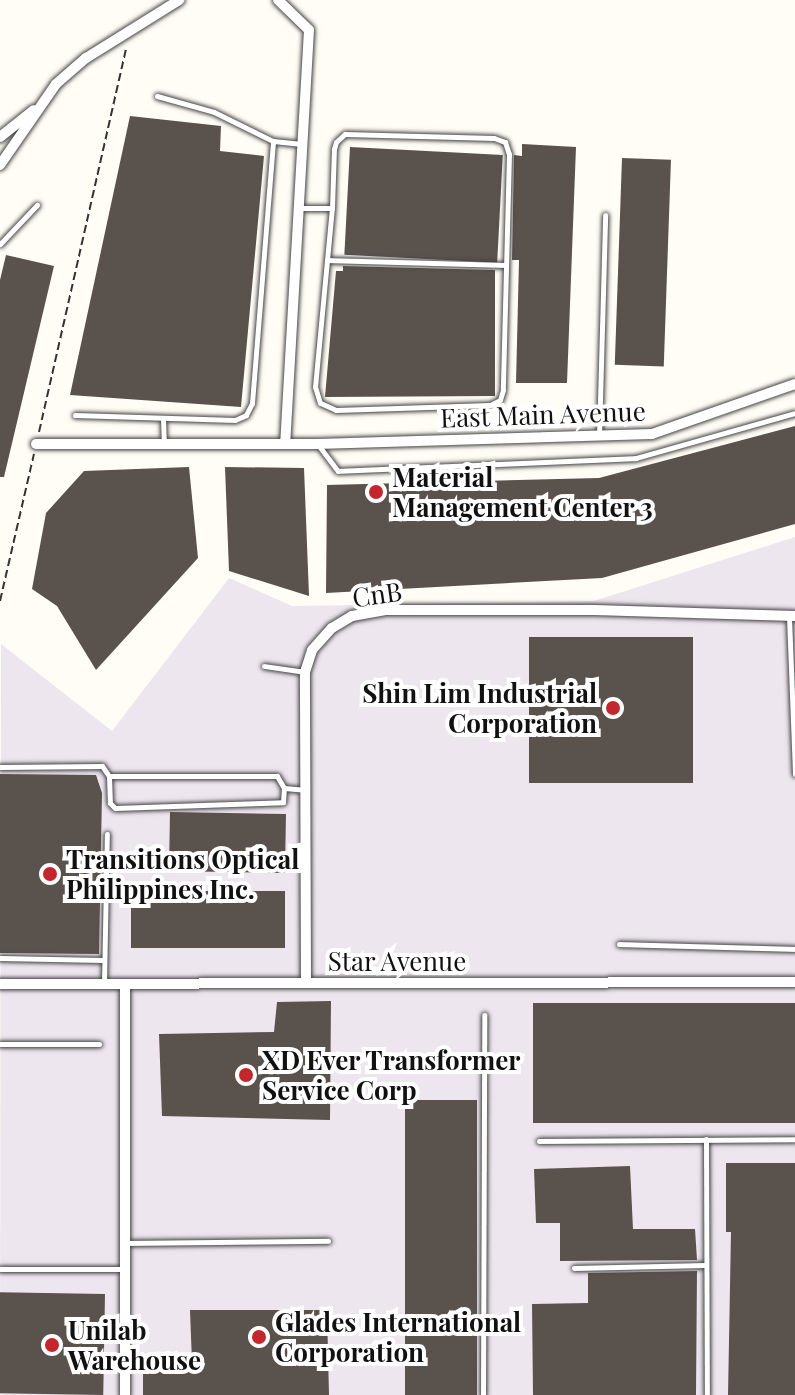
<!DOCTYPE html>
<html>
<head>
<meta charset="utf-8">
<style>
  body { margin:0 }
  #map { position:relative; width:795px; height:1395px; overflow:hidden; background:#fffdf5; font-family:"Playfair Display",serif }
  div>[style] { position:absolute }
  .industrial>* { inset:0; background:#eee6ef }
  .building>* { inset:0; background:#5a524d; transform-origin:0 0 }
  .path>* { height:2px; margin-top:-1px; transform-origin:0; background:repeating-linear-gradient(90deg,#333 0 8px,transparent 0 12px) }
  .roads { filter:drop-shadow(0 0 2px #444) drop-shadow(0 0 2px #444) }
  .lane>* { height:5px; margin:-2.5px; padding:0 2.5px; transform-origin:2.5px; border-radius:2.5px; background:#fff }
  .street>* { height:10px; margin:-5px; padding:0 5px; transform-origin:5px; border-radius:5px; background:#fff }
  .dots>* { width:22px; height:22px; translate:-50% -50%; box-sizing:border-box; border:4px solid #fff; border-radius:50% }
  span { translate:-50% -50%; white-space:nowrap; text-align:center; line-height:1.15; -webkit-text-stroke:8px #fff; paint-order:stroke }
  .street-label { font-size:26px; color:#111 }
  .poi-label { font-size:26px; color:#111; font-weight:700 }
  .left { translate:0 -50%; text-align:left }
  .right { translate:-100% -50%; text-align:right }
</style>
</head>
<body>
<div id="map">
  <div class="industrial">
    <div style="clip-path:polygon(795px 537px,795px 1395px,0 1395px,1px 644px,112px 731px,229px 578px,292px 606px,594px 601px)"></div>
  </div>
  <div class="building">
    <div style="clip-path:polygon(130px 116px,221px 126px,220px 151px,264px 156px,241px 407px,70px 395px)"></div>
    <div style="clip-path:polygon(522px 144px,576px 147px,567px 383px,516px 383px,519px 260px,512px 260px,514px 155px,522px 156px)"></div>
    <div style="left:350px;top:147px;width:153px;height:108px;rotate:3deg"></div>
    <div style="left:622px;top:158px;width:49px;height:207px;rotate:2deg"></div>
    <div style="clip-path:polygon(6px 255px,54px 266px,4px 477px,0 477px,0 280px)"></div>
    <div style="clip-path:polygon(343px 266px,495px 270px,495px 396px,325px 397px,336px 271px,343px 271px)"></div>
    <div style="clip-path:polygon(795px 426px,795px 524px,602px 578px,326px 593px,327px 485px,599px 478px)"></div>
    <div style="clip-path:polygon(189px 467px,198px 558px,96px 670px,57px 606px,32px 589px,46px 513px,84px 471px)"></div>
    <div style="clip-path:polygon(225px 467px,304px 468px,309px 596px,229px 571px)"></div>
    <div style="left:529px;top:637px;width:164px;height:146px"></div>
    <div style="clip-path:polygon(0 774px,96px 775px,102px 793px,99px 954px,0 953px)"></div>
    <div style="left:170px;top:812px;width:116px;height:59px;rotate:1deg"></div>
    <div style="left:131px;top:891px;width:154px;height:57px"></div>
    <div style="clip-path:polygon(331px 1001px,330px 1120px,162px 1116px,159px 1034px,274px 1032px,277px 1002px)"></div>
    <div style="left:795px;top:1003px;width:120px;height:262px;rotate:90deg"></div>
    <div style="left:405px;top:1100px;width:72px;height:295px"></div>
    <div style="clip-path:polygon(726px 1163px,795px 1163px,795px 1395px,728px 1395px,731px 1232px,726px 1232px)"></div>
    <div style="clip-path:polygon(630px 1166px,633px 1229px,695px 1229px,697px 1260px,560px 1261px,560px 1223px,536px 1223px,534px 1169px)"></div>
    <div style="clip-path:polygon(697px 1271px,696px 1395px,533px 1395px,532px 1304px,588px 1303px,588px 1273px)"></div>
    <div style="left:105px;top:1294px;width:101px;height:105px;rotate:91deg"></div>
    <div style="clip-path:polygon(190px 1310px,327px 1310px,329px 1395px,143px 1395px,143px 1363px,192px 1363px)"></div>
  </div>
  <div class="path">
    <div style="left:39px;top:432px;width:394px;rotate:-77.2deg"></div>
    <div style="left:0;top:601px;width:151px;rotate:-77deg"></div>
  </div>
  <div class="roads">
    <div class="lane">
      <div style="left:157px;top:96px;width:59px;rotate:15.7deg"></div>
      <div style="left:214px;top:112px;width:66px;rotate:26.2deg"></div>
      <div style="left:273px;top:141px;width:29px;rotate:6deg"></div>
      <div style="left:299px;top:208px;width:33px"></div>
      <div style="left:332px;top:208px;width:59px;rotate:-88.1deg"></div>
      <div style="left:334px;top:149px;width:7px;rotate:-74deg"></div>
      <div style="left:336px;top:142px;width:12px;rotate:-42deg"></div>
      <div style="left:345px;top:134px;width:149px;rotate:1.5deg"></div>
      <div style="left:494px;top:138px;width:12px;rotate:20deg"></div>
      <div style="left:505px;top:142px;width:13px;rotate:72deg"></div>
      <div style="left:509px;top:154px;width:236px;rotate:91.5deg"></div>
      <div style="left:503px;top:390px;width:10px;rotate:107deg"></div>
      <div style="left:500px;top:400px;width:11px;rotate:153deg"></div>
      <div style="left:490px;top:405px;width:154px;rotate:178.1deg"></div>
      <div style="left:336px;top:410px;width:17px;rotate:-156deg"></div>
      <div style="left:320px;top:403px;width:17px;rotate:-107deg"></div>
      <div style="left:315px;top:387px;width:180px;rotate:-84.6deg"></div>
      <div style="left:0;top:244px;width:54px;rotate:-46.5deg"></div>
      <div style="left:327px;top:260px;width:177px;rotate:1.6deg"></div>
      <div style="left:75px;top:415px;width:160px;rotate:1.8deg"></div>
      <div style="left:235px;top:420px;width:12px;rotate:-24deg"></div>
      <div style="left:246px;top:415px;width:13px;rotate:-63deg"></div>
      <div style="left:252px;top:403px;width:263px;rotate:-85.4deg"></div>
      <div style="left:163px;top:418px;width:25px;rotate:88deg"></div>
      <div style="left:599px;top:436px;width:221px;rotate:-88.4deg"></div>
      <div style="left:319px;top:446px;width:31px;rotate:53deg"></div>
      <div style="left:338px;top:471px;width:298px;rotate:-2.5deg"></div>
      <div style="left:636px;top:458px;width:165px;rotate:-15.8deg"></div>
      <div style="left:789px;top:617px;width:157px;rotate:87.8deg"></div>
      <div style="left:264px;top:666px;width:41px;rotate:8.3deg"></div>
      <div style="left:0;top:767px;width:102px;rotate:-0.6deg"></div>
      <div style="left:102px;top:766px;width:12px;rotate:55deg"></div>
      <div style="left:109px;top:776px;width:27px;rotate:88deg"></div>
      <div style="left:110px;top:803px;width:7px;rotate:45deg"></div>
      <div style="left:115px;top:808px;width:168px;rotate:-2deg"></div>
      <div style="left:283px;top:802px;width:14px;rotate:-86deg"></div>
      <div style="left:284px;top:788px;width:14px;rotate:-120deg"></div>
      <div style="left:277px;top:776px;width:168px;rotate:180deg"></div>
      <div style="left:284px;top:788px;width:23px;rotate:5deg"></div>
      <div style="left:619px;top:944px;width:176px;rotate:1.6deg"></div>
      <div style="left:0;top:958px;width:103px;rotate:1.1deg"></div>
      <div style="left:104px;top:984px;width:150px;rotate:-88.9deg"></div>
      <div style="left:0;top:1044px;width:99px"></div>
      <div style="left:706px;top:1139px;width:256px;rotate:89.8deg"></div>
      <div style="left:539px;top:1141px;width:256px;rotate:-0.4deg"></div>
      <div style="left:126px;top:1243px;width:202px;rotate:-0.6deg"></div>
      <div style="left:574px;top:1268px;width:131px;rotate:-1.3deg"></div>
      <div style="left:0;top:1269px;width:125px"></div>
      <div style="left:483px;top:1395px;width:380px;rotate:-89.8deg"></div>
    </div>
    <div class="street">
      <div style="left:278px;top:0;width:43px;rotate:44.1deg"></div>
      <div style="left:309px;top:30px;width:413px;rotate:93.3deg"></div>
      <div style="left:0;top:137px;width:43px;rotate:-38.5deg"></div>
      <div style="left:0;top:165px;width:98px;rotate:-55.3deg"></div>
      <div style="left:56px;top:84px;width:40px;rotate:-41deg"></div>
      <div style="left:86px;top:58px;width:110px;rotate:-31.9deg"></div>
      <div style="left:36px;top:444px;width:281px"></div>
      <div style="left:317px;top:444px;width:335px;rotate:-1.7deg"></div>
      <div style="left:652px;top:434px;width:151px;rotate:-19.3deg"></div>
      <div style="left:306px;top:983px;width:311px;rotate:-90.2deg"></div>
      <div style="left:305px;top:672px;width:23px;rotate:-72deg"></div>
      <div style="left:312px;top:650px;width:30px;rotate:-48deg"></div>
      <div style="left:332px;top:628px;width:23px;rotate:-31deg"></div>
      <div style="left:352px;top:616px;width:34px;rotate:-10deg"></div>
      <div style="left:385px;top:610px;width:209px"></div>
      <div style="left:594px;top:610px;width:201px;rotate:1.7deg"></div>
      <div style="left:0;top:984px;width:795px;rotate:-0.14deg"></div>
      <div style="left:125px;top:1395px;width:411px;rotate:-90deg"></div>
    </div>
  </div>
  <div class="dots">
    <div style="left:376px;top:492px;background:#c4262e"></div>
    <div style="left:613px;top:708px;background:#c4262e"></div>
    <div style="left:50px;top:874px;background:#c4262e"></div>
    <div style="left:246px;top:1075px;background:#c4262e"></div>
    <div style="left:259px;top:1337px;background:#c4262e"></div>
    <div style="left:52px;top:1345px;background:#c4262e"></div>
  </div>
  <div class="street-label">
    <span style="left:543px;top:414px;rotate:-2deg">East Main Avenue</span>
    <span style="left:377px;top:594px;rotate:-8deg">CnB</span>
    <span style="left:397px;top:961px">Star Avenue</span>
  </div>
  <div class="poi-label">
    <span class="left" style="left:392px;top:492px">Material<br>Management Center 3</span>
    <span class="right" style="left:597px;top:708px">Shin Lim Industrial<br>Corporation</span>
    <span class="left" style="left:66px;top:874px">Transitions Optical<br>Philippines Inc.</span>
    <span class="left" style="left:262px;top:1075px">XD Ever Transformer<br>Service Corp</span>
    <span class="left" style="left:275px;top:1337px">Glades International<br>Corporation</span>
    <span class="left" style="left:68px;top:1345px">Unilab<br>Warehouse</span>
  </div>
</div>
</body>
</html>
